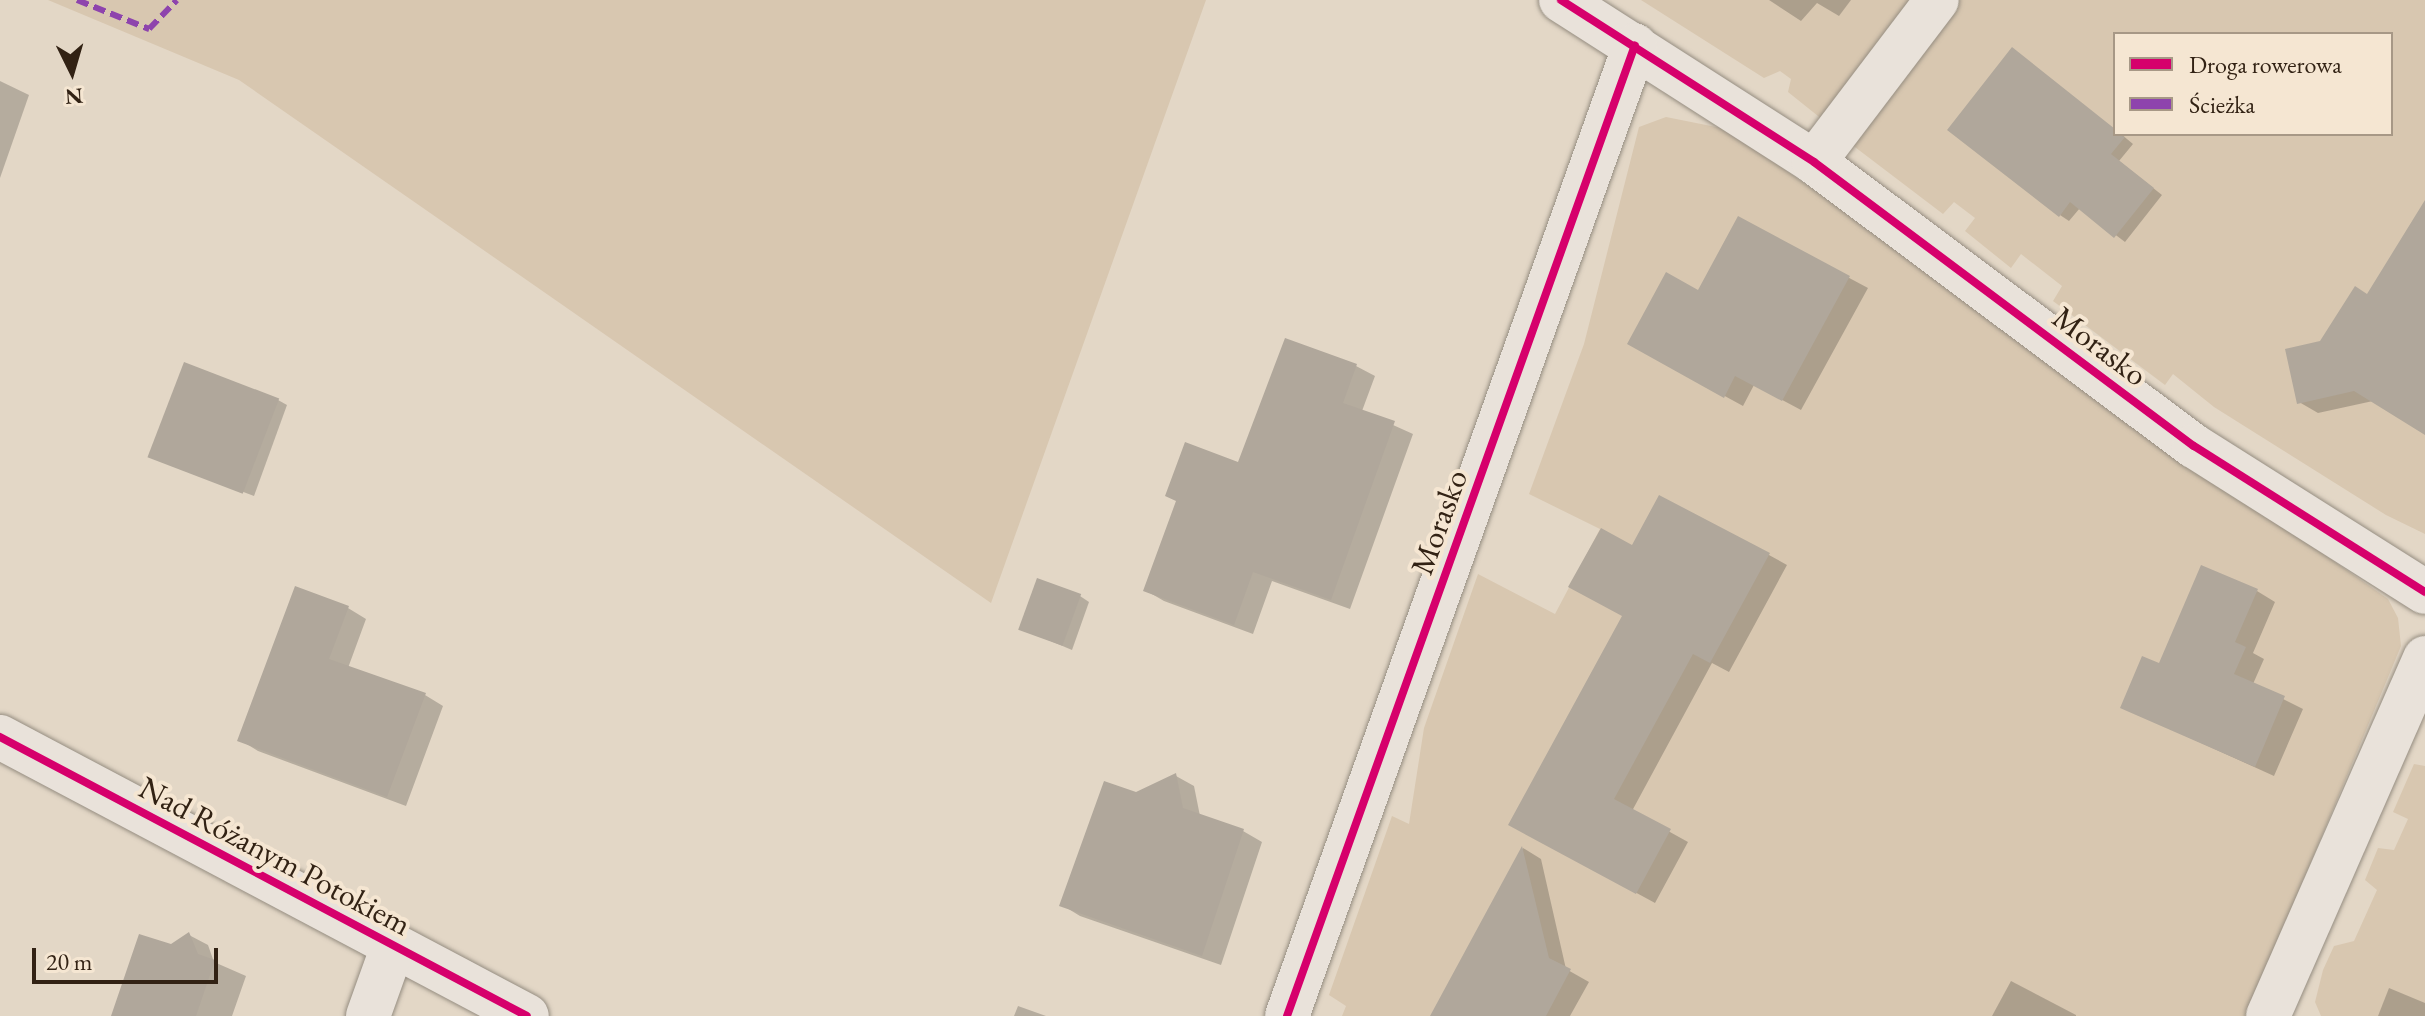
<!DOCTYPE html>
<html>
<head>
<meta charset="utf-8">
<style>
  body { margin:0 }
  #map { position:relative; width:2425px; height:1016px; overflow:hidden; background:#e3d7c6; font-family:"EB Garamond",serif }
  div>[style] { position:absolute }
  .green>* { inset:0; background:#d8c7b0 }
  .shadow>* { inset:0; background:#0003 }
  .building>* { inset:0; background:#b0a79b; transform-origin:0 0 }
  .roads { filter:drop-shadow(0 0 2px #958d81) drop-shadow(0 0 2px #958d81) }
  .minor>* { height:44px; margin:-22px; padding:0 22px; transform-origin:22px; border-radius:22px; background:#e9e2da }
  .quiet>* { height:6px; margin-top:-3px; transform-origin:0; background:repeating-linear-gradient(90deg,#8e44ad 0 12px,transparent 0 18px) }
  .cycleway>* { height:8px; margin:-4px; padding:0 4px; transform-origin:4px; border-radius:4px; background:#d6006c }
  span { translate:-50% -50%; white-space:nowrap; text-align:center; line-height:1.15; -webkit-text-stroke:8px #f5e6d2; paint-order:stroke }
  .street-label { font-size:32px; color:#322214 }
  .legend { position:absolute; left:2113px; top:32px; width:280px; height:104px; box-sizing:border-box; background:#f5e6d2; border:2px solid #a79886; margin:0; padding:10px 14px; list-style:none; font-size:24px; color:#322214 }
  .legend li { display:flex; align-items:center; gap:16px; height:40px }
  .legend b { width:40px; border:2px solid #a79886 }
  .north { position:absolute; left:32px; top:32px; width:80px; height:80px; -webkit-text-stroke:6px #f5e6d2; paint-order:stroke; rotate:175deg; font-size:22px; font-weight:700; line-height:32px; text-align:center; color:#322214 }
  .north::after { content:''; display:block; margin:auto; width:28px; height:36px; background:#322214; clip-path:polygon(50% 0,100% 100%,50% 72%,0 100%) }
  .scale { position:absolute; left:32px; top:948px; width:186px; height:36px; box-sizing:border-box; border:4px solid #322214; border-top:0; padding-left:10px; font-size:24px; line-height:28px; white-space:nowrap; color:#322214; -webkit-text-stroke:6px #f5e6d2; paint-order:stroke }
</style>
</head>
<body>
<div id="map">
  <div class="green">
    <div style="clip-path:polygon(48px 0,1206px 0,991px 603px,239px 80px)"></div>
    <div style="clip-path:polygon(1641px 0,1923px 0,1823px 120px,1788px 92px,1791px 79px,1780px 71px,1764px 78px)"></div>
    <div style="clip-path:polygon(evenodd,1953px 0,2425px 0,2425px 534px,2386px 515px,2214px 407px,2173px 374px,2165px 385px,2053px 301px,2062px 286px,2021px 254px,2011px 268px,1965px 231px,1975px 218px,1954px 202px,1943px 214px,1847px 141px,1953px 0,2115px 34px,2391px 34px,2391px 134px,2115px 134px,2115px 34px)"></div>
    <div style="clip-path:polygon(1666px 117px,1726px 129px,1942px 279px,2027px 347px,2388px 599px,2398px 618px,2401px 646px,2247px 1016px,1342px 1016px,1346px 1006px,1329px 995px,1392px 816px,1409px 824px,1424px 728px,1478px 574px,1555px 614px,1600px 529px,1529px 494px,1584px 344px,1639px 127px)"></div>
    <div style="clip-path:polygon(2414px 764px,2425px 766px,2425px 1016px,2321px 1016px,2315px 1002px,2323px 970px,2334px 946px,2354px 941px,2377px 890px,2365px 880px,2378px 848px,2394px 850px,2408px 819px,2393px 812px)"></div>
  </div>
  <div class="shadow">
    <div style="clip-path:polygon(1769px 0,1851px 0,1839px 16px,1817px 3px,1801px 21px)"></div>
    <div style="clip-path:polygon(0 81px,29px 95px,0 178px)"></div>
    <div style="clip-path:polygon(2115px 129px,2115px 134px,2121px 134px,2133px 144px,2119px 161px,2162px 195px,2125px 242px,2080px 208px,2069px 221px,2060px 215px)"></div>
    <div style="clip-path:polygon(1739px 219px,1868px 288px,1801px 410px,1754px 385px,1743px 406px,1648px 354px,1699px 293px)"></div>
    <div style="clip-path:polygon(2425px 288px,2425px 432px,2373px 401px,2318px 413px,2299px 402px,2321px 343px,2369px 296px)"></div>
    <div style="clip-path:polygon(1356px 366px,1375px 376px,1362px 411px,1413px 434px,1350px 609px,1272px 581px,1253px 634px,1164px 601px,1145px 590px,1239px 465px)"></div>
    <div style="clip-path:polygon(278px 400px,287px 405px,254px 496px,151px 457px)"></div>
    <div style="clip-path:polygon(1632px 547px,1769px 555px,1787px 565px,1729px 672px,1712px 663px,1632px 811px,1688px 842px,1655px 903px,1530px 835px,1624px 616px)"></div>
    <div style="clip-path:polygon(2257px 591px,2275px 602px,2253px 653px,2264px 659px,2253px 684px,2303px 709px,2274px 776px,2122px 707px)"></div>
    <div style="clip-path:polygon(1080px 596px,1089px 602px,1072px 650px,1020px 628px)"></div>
    <div style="clip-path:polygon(348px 608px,366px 619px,348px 668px,425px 695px,443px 706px,406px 806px,258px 751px,240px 740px)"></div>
    <div style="clip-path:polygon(1176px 776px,1194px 786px,1200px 816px,1243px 831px,1262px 842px,1221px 965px,1080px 916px,1062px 905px)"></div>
    <div style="clip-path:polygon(1523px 848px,1541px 859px,1566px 969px,1589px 982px,1570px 1016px,1432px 1016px)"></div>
    <div style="clip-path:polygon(189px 935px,208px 945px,214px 962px,246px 976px,232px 1016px,113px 1016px,171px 946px)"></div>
    <div style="clip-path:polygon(2011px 981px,2076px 1015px,2076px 1016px,1992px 1016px)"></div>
    <div style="clip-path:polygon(2389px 988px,2425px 1003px,2425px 1016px,2378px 1016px)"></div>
    <div style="clip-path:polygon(1018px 1006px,1046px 1016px,1014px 1016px)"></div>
  </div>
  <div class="building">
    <div style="clip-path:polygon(2012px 47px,2115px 129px,2115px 134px,2125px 137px,2111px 154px,2154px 188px,2114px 238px,2070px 202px,2059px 217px,1947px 130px)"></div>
    <div style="clip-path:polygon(2425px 200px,2425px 435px,2354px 391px,2297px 404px,2285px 349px,2320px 341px,2355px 286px,2367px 294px)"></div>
    <div style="clip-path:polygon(1738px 216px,1850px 276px,1782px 401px,1735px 376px,1724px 398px,1627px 344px,1666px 272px,1698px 290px)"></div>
    <div style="clip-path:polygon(1285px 338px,1357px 364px,1343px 403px,1395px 421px,1331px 600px,1253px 572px,1234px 625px,1143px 591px,1176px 501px,1165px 496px,1185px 442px,1238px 462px)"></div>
    <div style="left:184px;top:362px;width:102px;height:102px;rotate:21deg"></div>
    <div style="clip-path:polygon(1659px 495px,1770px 553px,1710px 663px,1693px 654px,1614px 799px,1671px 829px,1636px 894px,1508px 825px,1622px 616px,1568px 587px,1601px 528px,1632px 545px)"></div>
    <div style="clip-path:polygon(2201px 565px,2258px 589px,2235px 642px,2246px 647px,2234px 674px,2285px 696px,2255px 767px,2120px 708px,2142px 656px,2159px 663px)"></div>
    <div style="left:1037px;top:578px;width:47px;height:55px;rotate:20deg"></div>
    <div style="clip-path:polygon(295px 586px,349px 606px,329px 659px,426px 693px,387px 797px,237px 741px)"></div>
    <div style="clip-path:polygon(1176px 773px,1183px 808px,1244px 829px,1202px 956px,1059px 906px,1104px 781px,1136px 792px)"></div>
    <div style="clip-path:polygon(1522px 846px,1549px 958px,1571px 969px,1546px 1016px,1430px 1016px)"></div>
    <div style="clip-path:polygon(189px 932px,198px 954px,215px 960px,196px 1016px,111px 1016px,139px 934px,171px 944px)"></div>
  </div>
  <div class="roads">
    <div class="minor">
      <div style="left:1561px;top:0;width:300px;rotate:32.6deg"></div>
      <div style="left:1814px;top:162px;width:474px;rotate:36.8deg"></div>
      <div style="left:2194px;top:446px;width:273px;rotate:32.3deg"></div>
      <div style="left:1814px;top:162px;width:203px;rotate:-52.8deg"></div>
      <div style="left:0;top:737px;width:596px;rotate:27.9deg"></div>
      <div style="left:368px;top:1016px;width:74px;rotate:-70.3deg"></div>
      <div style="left:1287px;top:1016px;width:1031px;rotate:-70.28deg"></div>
      <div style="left:2268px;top:1016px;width:391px;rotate:-66.3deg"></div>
    </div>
  </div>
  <div class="quiet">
    <div style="left:77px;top:0;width:78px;rotate:21.9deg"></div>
    <div style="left:149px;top:29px;width:40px;rotate:-46deg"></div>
  </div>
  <div class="cycleway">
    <div style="left:1561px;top:0;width:300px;rotate:32.6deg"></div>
    <div style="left:1814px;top:162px;width:474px;rotate:36.8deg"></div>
    <div style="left:2194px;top:446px;width:273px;rotate:32.3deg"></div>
    <div style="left:0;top:737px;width:596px;rotate:27.9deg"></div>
    <div style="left:1287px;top:1016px;width:1031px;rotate:-70.28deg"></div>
  </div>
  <div class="street-label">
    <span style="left:2100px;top:346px;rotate:37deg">Morasko</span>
    <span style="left:1439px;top:522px;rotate:-70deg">Morasko</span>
    <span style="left:275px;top:856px;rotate:28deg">Nad Różanym Potokiem</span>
  </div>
  <ul class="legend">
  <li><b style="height:10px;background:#d6006c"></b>Droga rowerowa</li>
  <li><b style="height:10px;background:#8e44ad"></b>Ścieżka</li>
  </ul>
  <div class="north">N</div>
  <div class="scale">20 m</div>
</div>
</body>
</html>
